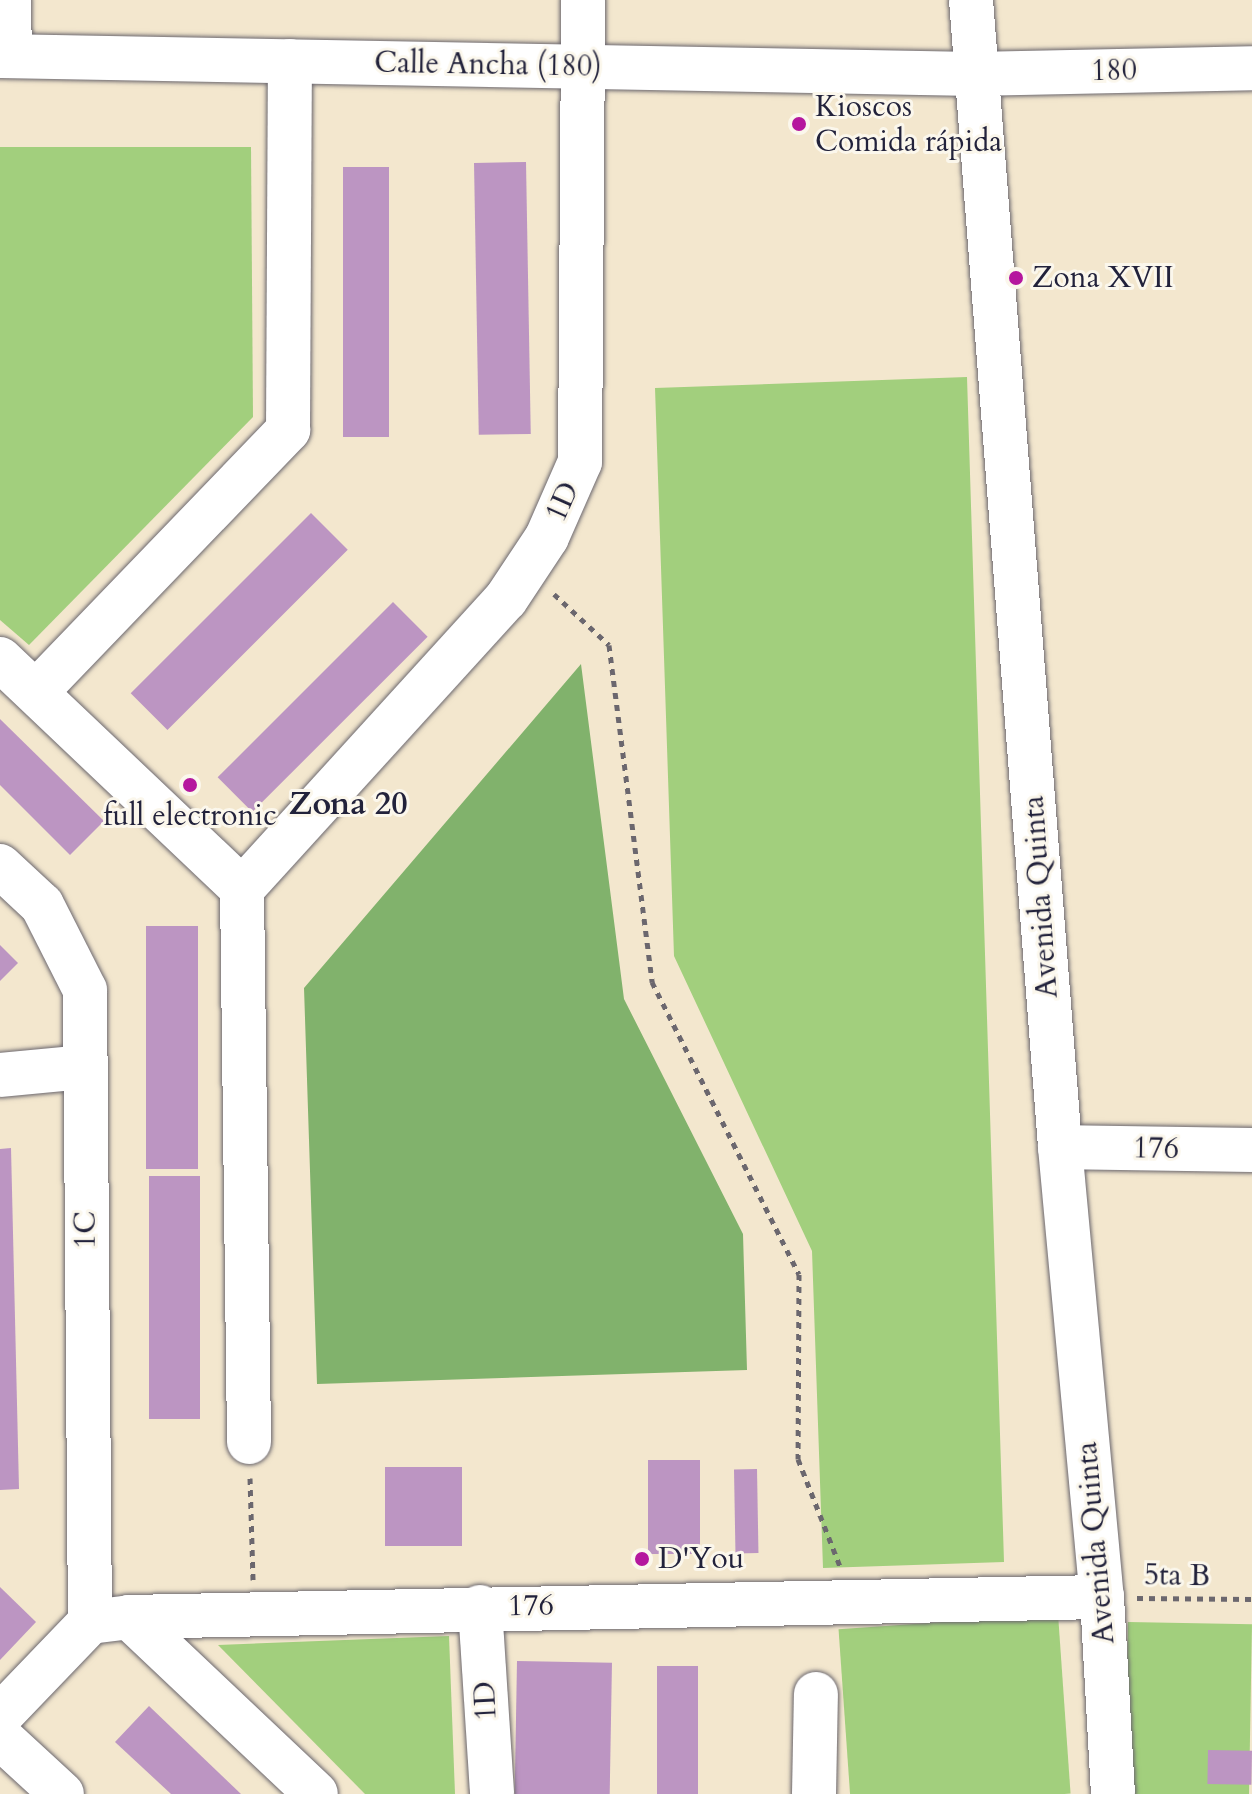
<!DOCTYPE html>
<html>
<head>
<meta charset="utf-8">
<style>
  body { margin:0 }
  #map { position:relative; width:1252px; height:1794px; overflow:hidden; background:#f3e7ce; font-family:Cardo,serif }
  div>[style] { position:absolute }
  .green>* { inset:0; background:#a2cf7d; transform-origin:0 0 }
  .forest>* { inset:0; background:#81b26c }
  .building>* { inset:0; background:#bc95c2; transform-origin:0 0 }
  .path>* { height:5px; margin-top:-2.5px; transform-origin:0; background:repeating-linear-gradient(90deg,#6b676e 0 6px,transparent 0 12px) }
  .roads { filter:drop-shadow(0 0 2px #6b676e) drop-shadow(0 0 2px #6b676e) }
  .minor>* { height:44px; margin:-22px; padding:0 22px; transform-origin:22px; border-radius:22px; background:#fff }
  .major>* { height:44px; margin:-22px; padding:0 22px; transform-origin:22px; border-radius:22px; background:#fff }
  .dots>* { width:22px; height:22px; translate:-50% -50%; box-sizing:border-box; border:4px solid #fbf7ec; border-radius:50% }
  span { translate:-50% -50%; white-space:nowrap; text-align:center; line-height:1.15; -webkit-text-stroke:6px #fbf7ec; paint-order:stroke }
  .street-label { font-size:30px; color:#22223b }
  .poi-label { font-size:30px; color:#22223b }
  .left { translate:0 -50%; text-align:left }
  .neighbourhood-label { font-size:32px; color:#22223b; font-weight:700 }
</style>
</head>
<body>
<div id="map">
  <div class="green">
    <div style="clip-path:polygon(0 147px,251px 147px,253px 417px,29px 645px,0 620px)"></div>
    <div style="clip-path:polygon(967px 377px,1004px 1562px,823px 1568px,812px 1251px,674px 956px,655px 388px)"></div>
    <div style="left:1058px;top:1614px;width:180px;height:220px;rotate:86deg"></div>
    <div style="left:1128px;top:1622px;width:124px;height:173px;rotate:1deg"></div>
    <div style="clip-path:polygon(449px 1636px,455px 1794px,365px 1794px,218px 1645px)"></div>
  </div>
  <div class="forest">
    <div style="clip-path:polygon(581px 664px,624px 999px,743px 1234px,747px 1370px,317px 1384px,304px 988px)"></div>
  </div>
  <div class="building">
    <div style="left:526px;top:162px;width:272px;height:52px;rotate:89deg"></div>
    <div style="left:343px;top:167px;width:46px;height:270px"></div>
    <div style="left:311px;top:513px;width:52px;height:255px;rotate:45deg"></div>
    <div style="left:393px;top:602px;width:49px;height:248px;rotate:45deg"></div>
    <div style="clip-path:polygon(0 719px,104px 821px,70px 855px,0 785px)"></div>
    <div style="left:146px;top:926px;width:52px;height:243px"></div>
    <div style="clip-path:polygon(0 945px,18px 963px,0 981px)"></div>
    <div style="clip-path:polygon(11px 1148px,19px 1489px,0 1490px,0 1149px)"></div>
    <div style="left:149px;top:1176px;width:51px;height:243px"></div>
    <div style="left:648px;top:1460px;width:52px;height:94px"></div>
    <div style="left:385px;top:1467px;width:77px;height:79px"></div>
    <div style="left:757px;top:1469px;width:84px;height:23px;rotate:89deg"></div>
    <div style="clip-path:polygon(0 1587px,36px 1622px,0 1660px)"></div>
    <div style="left:517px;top:1661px;width:95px;height:133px;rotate:1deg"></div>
    <div style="left:657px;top:1666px;width:41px;height:128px"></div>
    <div style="clip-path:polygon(149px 1706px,241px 1794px,171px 1794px,115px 1742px)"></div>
    <div style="left:1208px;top:1750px;width:44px;height:34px;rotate:1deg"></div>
  </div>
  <div class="path">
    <div style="left:554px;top:594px;width:75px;rotate:42.8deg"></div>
    <div style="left:609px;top:645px;width:340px;rotate:82.7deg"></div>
    <div style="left:652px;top:982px;width:327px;rotate:63.3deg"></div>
    <div style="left:799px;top:1274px;width:185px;rotate:90.3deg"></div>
    <div style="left:798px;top:1459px;width:115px;rotate:68.6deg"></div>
    <div style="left:250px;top:1478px;width:102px;rotate:88.3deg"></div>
    <div style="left:1137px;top:1598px;width:115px;rotate:0.5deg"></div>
  </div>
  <div class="roads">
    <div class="minor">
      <div style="left:9px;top:0;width:56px;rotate:89deg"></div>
      <div style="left:0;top:56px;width:975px;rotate:1.06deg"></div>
      <div style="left:975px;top:74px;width:277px;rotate:-1.2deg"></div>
      <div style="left:0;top:659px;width:334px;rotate:43.5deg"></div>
      <div style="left:242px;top:889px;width:553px;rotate:89.27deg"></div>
      <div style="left:36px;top:692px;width:364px;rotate:-46.1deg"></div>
      <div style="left:288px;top:430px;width:369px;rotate:-89.7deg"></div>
      <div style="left:0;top:866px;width:57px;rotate:42.9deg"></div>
      <div style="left:42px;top:905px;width:95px;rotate:63.2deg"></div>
      <div style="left:85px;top:990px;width:632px;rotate:89.55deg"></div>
      <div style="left:242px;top:889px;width:392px;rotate:-47.7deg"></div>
      <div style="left:506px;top:599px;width:74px;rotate:-56.5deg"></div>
      <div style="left:547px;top:537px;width:82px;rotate:-66.3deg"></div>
      <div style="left:580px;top:462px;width:462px;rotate:-89.6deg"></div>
      <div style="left:0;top:1075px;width:85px;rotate:-5.4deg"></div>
      <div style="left:1060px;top:1147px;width:192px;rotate:0.9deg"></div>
      <div style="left:480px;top:1607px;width:187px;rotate:86.3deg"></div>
      <div style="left:129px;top:1617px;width:257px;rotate:43.4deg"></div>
      <div style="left:0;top:1716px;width:130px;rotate:-46.2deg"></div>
      <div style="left:90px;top:1622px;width:39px;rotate:-7deg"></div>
      <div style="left:129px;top:1617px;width:973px;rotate:-1.18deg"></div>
      <div style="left:0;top:1737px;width:84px;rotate:42.6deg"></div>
      <div style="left:814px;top:1794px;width:100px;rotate:-88.9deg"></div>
    </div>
    <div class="major">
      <div style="left:971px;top:0;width:1150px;rotate:85.56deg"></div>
      <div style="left:1060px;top:1147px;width:452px;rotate:84.7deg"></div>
      <div style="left:1102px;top:1597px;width:197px;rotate:86.8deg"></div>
    </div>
  </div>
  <div class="dots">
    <div style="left:799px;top:124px;background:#b5179e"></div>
    <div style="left:1016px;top:278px;background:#b5179e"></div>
    <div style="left:190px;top:785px;background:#b5179e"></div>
    <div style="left:642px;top:1559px;background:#b5179e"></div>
  </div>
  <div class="street-label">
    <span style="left:488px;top:65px;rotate:1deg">Calle Ancha (180)</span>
    <span style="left:1114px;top:71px;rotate:-1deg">180</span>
    <span style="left:563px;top:502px;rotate:-66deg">1D</span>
    <span style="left:1041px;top:897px;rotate:-94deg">Avenida Quinta</span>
    <span style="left:1156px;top:1149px;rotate:1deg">176</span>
    <span style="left:86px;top:1230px;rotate:-90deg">1C</span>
    <span style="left:1096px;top:1543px;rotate:-95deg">Avenida Quinta</span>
    <span style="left:1177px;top:1576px;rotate:1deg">5ta B</span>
    <span style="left:531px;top:1606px;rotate:-1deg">176</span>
    <span style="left:486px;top:1701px;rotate:-93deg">1D</span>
  </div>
  <div class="poi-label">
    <span class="left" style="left:815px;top:124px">Kioscos<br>Comida rápida</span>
    <span class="left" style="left:1032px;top:278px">Zona XVII</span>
    <span style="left:190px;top:816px">full electronic</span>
    <span class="left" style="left:658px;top:1559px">D'You</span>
  </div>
  <div class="neighbourhood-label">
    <span style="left:348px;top:804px">Zona 20</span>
  </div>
</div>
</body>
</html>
